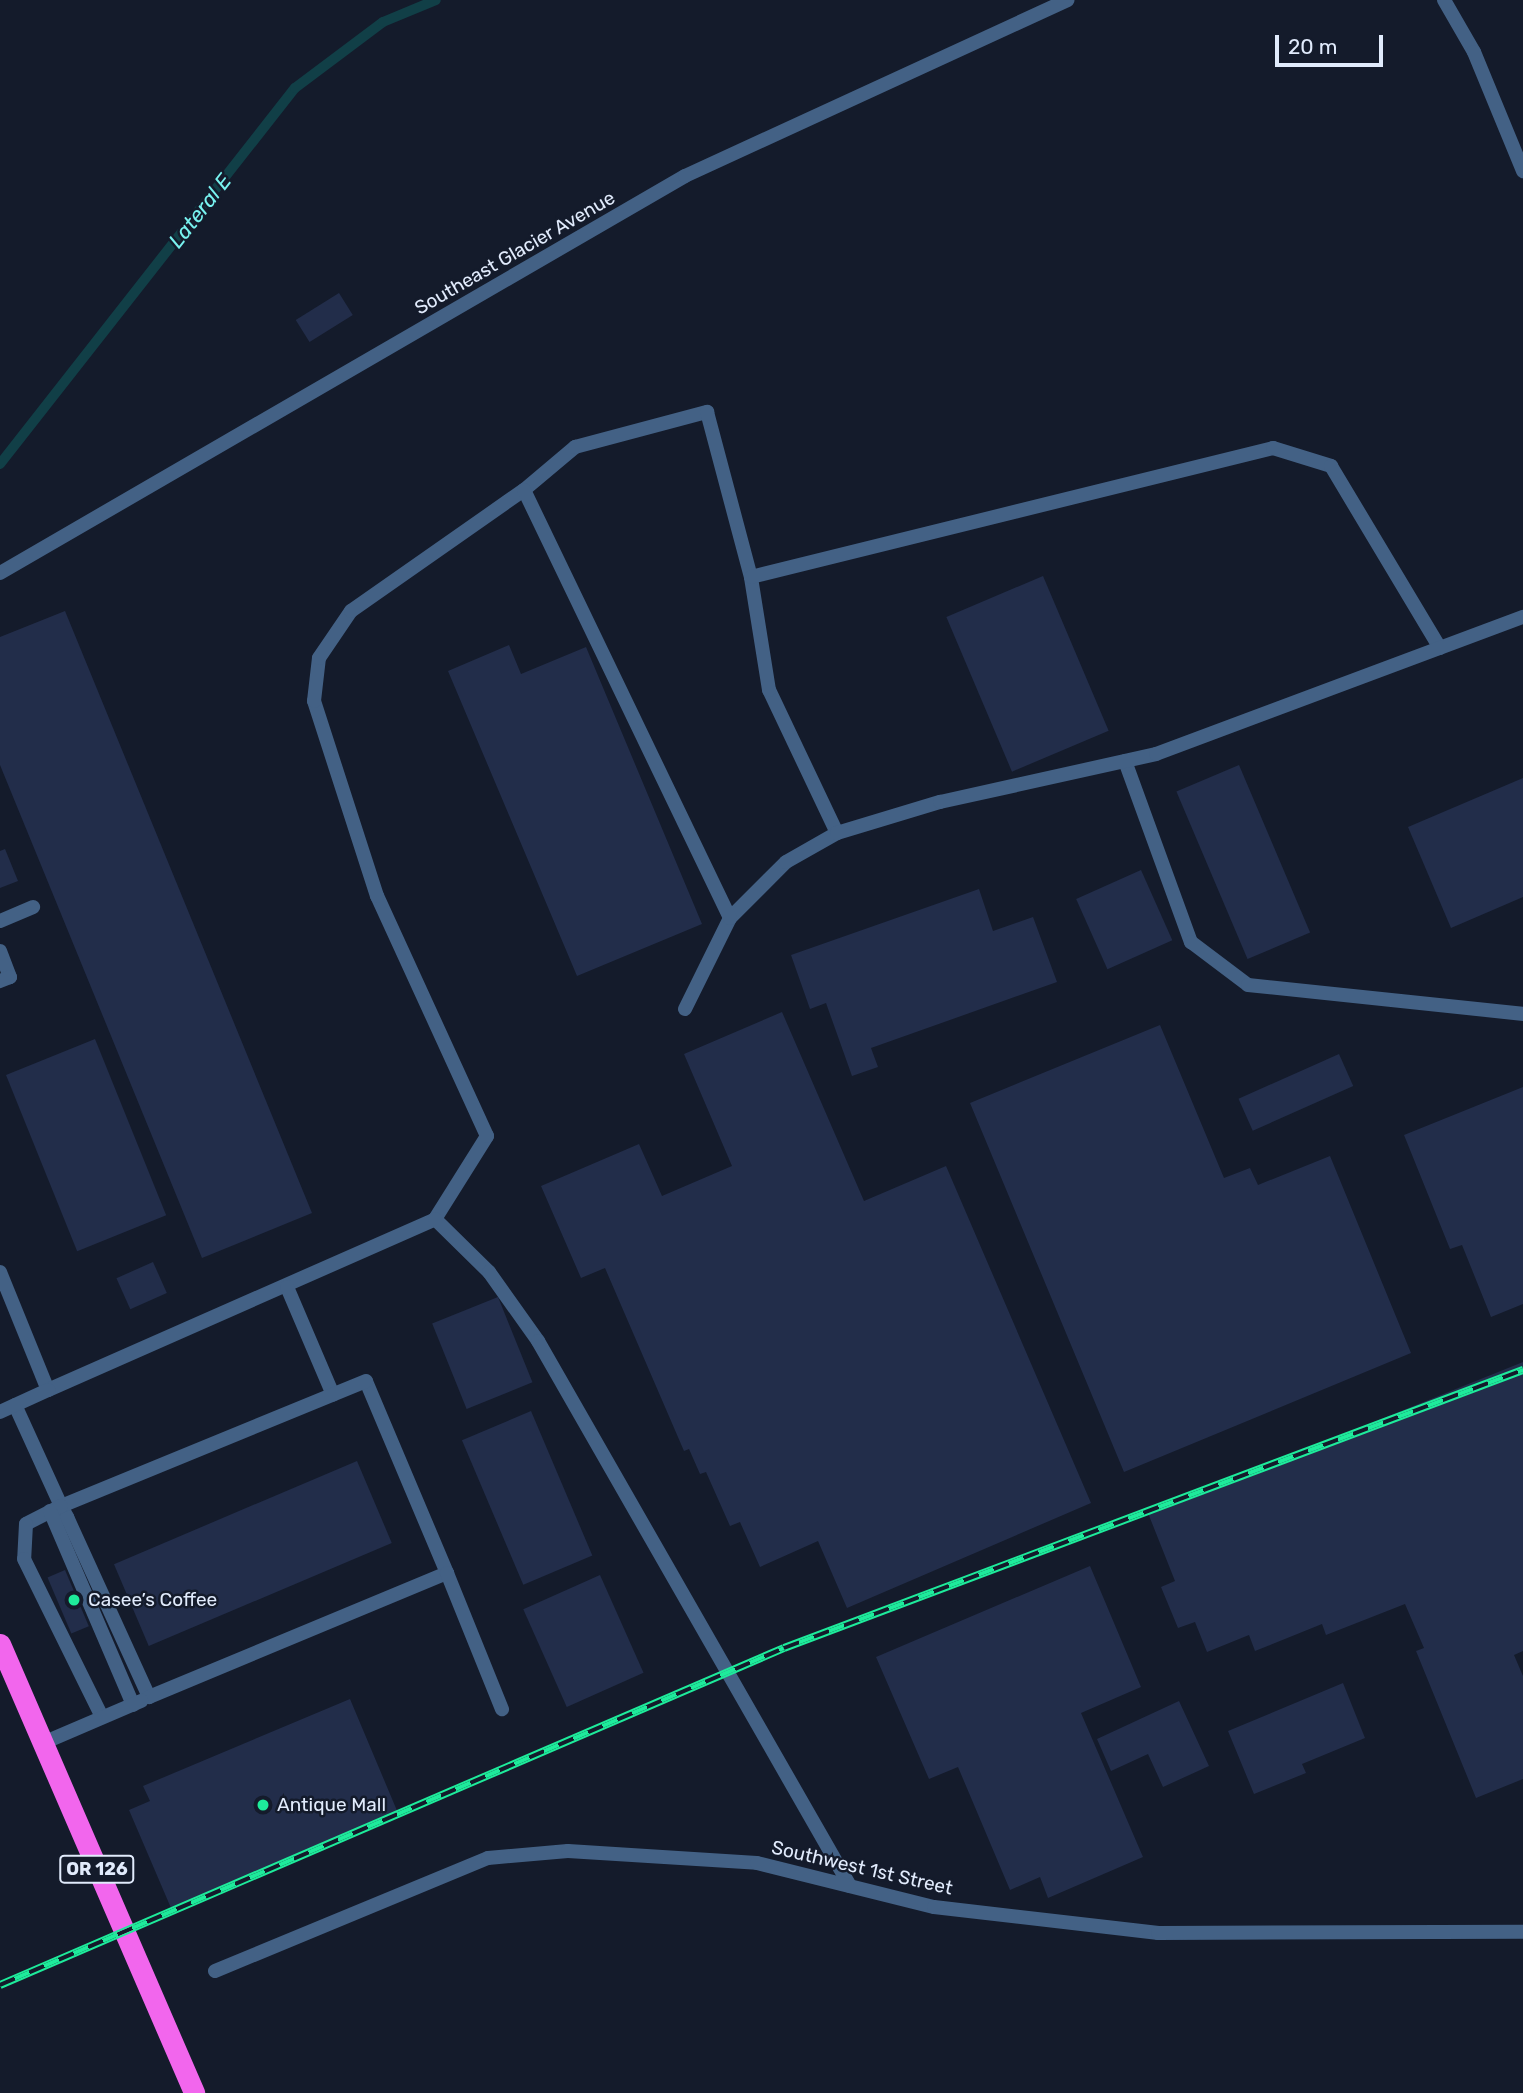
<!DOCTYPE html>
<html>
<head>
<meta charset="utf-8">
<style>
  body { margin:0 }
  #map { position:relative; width:1523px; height:2093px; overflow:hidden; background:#141b2b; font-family:Rubik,sans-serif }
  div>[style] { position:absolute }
  .stream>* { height:10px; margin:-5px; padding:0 5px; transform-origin:5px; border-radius:5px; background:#113f47 }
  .building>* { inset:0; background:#222d4a; transform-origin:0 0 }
  .lane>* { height:14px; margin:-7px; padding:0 7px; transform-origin:7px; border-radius:7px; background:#436185 }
  .street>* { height:14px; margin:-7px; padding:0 7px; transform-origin:7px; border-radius:7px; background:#436185 }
  .highway>* { height:21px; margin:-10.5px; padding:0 10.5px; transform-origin:10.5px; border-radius:10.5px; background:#f266ed }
  .rail>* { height:8px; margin-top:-4px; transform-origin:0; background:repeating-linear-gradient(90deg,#141b2b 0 16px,#1eeb9b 0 32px); box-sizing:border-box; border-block:2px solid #1eeb9b }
  .dots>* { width:19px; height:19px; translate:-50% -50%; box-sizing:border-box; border:4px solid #141b2b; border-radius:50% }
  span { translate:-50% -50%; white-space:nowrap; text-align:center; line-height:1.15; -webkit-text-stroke:5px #141b2b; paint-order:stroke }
  .shield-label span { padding:2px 5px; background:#141b2b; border:2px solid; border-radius:5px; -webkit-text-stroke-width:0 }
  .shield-label { font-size:18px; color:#e1ebfc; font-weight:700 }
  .street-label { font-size:19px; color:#e1ebfc }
  .poi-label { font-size:19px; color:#e1ebfc }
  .left { translate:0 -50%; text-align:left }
  .water-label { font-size:21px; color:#78f3f0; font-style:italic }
  .scale { position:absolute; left:1275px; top:35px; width:108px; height:32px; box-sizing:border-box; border:4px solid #e1ebfc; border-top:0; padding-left:9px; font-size:21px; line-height:24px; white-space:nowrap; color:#e1ebfc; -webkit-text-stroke:5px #141b2b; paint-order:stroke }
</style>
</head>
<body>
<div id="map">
  <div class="stream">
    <div style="left:0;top:464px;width:478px;rotate:-51.9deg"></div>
    <div style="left:295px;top:88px;width:110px;rotate:-36.9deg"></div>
    <div style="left:383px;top:22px;width:57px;rotate:-22.5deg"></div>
  </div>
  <div class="building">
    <div style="left:339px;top:293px;width:26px;height:51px;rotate:58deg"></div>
    <div style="left:1043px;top:576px;width:168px;height:105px;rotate:67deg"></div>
    <div style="clip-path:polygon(65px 611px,312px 1213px,202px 1258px,0 765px,0 637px)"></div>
    <div style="clip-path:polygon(509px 645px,521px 674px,586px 647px,702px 924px,577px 976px,448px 671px)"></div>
    <div style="left:1239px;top:765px;width:182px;height:68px;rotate:67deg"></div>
    <div style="clip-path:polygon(1523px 778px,1523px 897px,1451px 928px,1408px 827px)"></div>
    <div style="clip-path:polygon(5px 849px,18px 881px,0 888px,0 851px)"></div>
    <div style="left:1141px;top:870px;width:77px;height:71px;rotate:66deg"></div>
    <div style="clip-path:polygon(979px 889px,993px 931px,1033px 917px,1057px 982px,871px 1048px,878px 1067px,852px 1076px,826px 1003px,810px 1009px,791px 955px)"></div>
    <div style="clip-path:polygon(782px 1012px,864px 1201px,946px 1166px,1091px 1503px,847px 1608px,818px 1541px,760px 1567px,740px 1522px,730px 1526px,706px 1472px,700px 1474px,689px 1449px,684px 1451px,605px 1268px,581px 1278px,541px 1186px,639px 1144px,662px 1196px,732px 1166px,684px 1054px)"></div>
    <div style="clip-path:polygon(1160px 1025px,1224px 1178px,1250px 1168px,1258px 1185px,1330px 1156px,1411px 1353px,1124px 1472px,970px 1103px)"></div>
    <div style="left:95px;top:1039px;width:190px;height:96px;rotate:68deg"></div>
    <div style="left:1339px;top:1054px;width:35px;height:110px;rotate:66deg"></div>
    <div style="clip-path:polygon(1523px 1087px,1523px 1304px,1491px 1317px,1462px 1245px,1450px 1249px,1404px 1135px)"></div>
    <div style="left:153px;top:1262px;width:34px;height:40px;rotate:66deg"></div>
    <div style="left:498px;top:1297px;width:92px;height:71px;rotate:68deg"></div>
    <div style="clip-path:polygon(1523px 1362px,1523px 1651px,1514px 1655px,1523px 1676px,1523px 1779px,1476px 1798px,1416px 1651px,1424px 1648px,1405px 1604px,1326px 1635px,1322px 1624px,1255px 1651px,1249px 1635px,1207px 1652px,1195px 1622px,1178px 1628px,1161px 1587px,1175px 1581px,1148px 1513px)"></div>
    <div style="left:531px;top:1411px;width:157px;height:75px;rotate:67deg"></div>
    <div style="left:357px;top:1461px;width:89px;height:264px;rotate:67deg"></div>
    <div style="clip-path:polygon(1090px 1566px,1141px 1687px,1081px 1713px,1143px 1857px,1048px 1898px,1040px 1877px,1010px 1890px,958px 1767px,929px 1779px,876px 1657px)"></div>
    <div style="left:65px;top:1570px;width:61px;height:19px;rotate:67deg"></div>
    <div style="left:600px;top:1575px;width:107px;height:84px;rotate:66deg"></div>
    <div style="clip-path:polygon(1343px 1683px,1365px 1738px,1302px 1764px,1306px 1773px,1254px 1794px,1228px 1731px)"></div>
    <div style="clip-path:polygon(350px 1699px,398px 1813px,171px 1908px,129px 1810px,150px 1801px,143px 1786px)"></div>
    <div style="clip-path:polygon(1179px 1701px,1209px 1766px,1163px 1787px,1148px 1754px,1111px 1771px,1097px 1739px)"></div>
  </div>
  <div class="lane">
    <div style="left:1444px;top:0;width:60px;rotate:60deg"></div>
    <div style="left:1474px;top:52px;width:129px;rotate:67.6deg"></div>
    <div style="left:524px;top:490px;width:67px;rotate:-40.1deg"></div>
    <div style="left:575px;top:447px;width:137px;rotate:-14.9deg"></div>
    <div style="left:707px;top:412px;width:171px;rotate:75.1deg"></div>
    <div style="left:0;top:573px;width:792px;rotate:-30.09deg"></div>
    <div style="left:685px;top:176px;width:421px;rotate:-24.7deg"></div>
    <div style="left:1125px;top:761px;width:193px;rotate:70deg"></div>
    <div style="left:1191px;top:942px;width:71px;rotate:37deg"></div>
    <div style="left:1248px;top:985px;width:277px;rotate:6deg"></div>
    <div style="left:837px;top:833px;width:158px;rotate:-115.4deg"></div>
    <div style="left:769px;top:690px;width:114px;rotate:-99.1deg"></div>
    <div style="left:751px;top:577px;width:538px;rotate:-13.88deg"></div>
    <div style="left:1273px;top:448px;width:61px;rotate:17.2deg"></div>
    <div style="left:1331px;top:466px;width:212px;rotate:59.1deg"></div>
    <div style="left:0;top:921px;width:36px;rotate:-23deg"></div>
    <div style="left:0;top:951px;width:28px;rotate:69deg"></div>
    <div style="left:10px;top:977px;width:11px;rotate:158deg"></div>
    <div style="left:685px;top:1009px;width:102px;rotate:-63.7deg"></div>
    <div style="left:730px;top:918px;width:79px;rotate:-45deg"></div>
    <div style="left:786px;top:862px;width:59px;rotate:-29.6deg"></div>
    <div style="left:837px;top:833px;width:108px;rotate:-16.8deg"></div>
    <div style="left:940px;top:802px;width:221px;rotate:-12.5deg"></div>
    <div style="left:1156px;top:754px;width:392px;rotate:-20.5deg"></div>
    <div style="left:435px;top:1219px;width:98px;rotate:-57.9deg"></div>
    <div style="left:487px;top:1136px;width:264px;rotate:-114.6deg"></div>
    <div style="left:377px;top:896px;width:205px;rotate:-107.9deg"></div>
    <div style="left:314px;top:701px;width:43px;rotate:-83.4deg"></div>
    <div style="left:319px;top:658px;width:57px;rotate:-55.8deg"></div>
    <div style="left:351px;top:611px;width:211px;rotate:-35deg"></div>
    <div style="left:524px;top:490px;width:475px;rotate:64.3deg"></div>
    <div style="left:0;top:1272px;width:127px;rotate:67.9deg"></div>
    <div style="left:48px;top:1390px;width:423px;rotate:-23.8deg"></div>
    <div style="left:435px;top:1219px;width:76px;rotate:44.5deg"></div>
    <div style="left:489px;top:1272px;width:85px;rotate:54.6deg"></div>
    <div style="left:538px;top:1341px;width:628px;rotate:60.21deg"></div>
    <div style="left:287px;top:1287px;width:117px;rotate:66.9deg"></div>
    <div style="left:15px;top:1405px;width:111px;rotate:65.5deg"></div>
    <div style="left:61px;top:1506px;width:13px;rotate:61deg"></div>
    <div style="left:67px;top:1517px;width:198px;rotate:65.5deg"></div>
    <div style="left:149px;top:1697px;width:323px;rotate:-22.6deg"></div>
    <div style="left:447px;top:1573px;width:208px;rotate:-112.9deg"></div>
    <div style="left:366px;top:1381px;width:330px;rotate:157.7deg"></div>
    <div style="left:61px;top:1506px;width:39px;rotate:153deg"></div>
    <div style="left:26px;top:1524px;width:35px;rotate:93deg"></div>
    <div style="left:24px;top:1559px;width:176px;rotate:63.7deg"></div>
    <div style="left:0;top:1412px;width:53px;rotate:-24.6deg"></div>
    <div style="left:50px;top:1511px;width:211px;rotate:66.8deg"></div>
    <div style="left:447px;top:1573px;width:147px;rotate:68deg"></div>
    <div style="left:43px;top:1743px;width:107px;rotate:-23.2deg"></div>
  </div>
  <div class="street">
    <div style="left:215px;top:1971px;width:295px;rotate:-22.5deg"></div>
    <div style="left:488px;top:1858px;width:80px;rotate:-5deg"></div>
    <div style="left:568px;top:1851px;width:189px;rotate:3.6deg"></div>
    <div style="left:757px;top:1863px;width:182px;rotate:14deg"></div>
    <div style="left:934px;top:1907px;width:226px;rotate:6.6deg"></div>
    <div style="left:1158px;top:1933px;width:365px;rotate:-0.2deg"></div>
  </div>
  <div class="highway">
    <div style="left:0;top:1644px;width:489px;rotate:66.6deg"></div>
  </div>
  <div class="rail">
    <div style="left:0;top:1985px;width:853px;rotate:-23.26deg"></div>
    <div style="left:784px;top:1648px;width:790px;rotate:-20.62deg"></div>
  </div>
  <div class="dots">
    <div style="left:74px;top:1600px;background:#1eeb9b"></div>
    <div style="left:263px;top:1805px;background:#1eeb9b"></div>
  </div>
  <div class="shield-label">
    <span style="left:97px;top:1869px">OR 126</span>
  </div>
  <div class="street-label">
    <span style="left:515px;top:253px;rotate:-30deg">Southeast Glacier Avenue</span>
    <span style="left:862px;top:1868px;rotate:13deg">Southwest 1st Street</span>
  </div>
  <div class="poi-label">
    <span class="left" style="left:88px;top:1600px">Casee’s Coffee</span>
    <span class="left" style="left:277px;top:1805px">Antique Mall</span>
  </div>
  <div class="water-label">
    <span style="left:200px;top:211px;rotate:-52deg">Lateral E</span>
  </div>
  <div class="scale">20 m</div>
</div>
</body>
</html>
